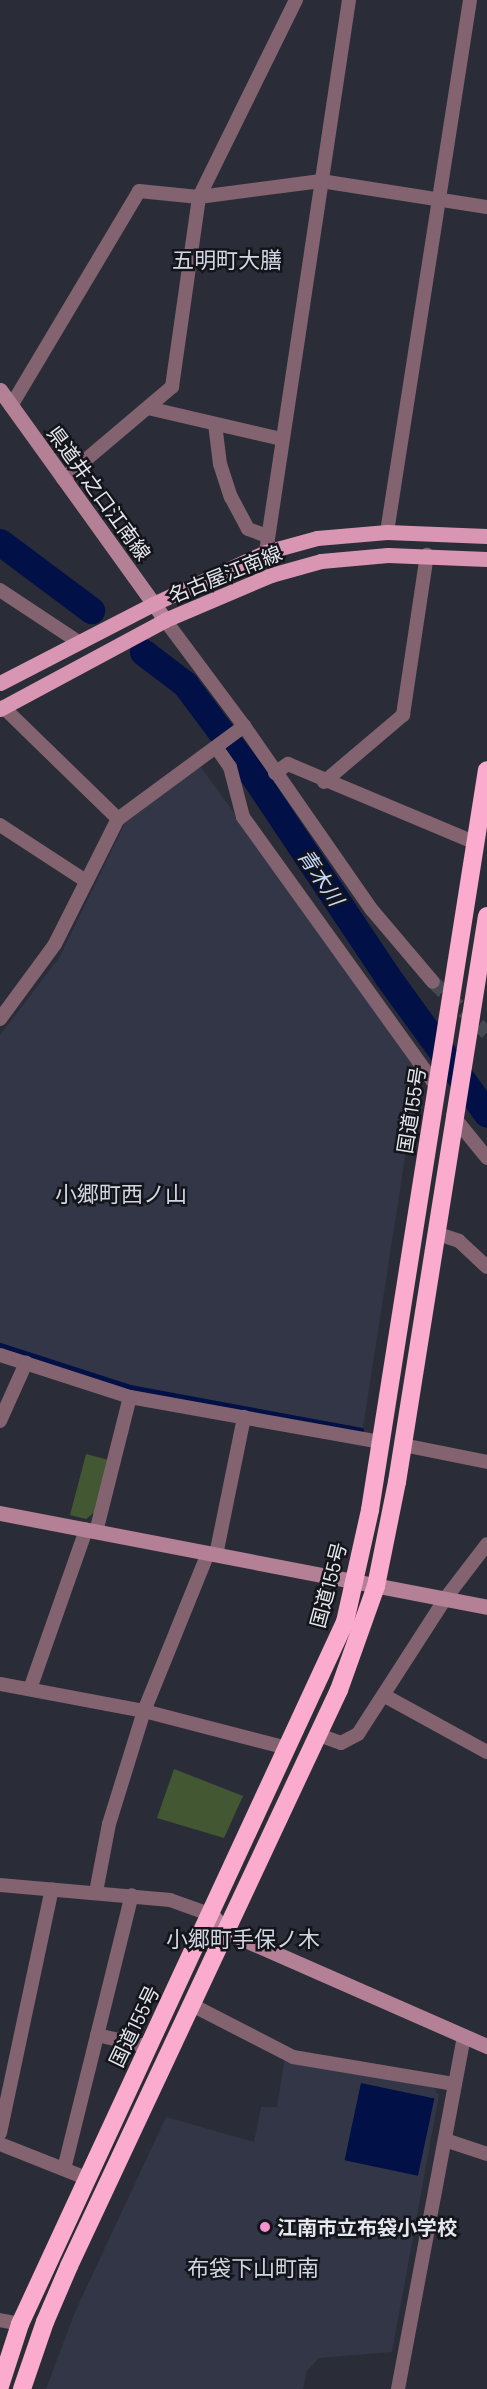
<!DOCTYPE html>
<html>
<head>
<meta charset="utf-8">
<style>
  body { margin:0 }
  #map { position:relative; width:487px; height:2389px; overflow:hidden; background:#2a2d37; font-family:Barlow,"Noto Sans JP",sans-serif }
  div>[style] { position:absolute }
  .built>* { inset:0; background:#323647 }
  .green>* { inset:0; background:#435733 }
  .water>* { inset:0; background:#011046; transform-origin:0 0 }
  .stream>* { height:4.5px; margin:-2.25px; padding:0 2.25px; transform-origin:2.25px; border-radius:2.25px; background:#011046 }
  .river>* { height:27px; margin:-13.5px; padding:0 13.5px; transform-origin:13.5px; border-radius:13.5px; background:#011046 }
  .street-tunnel>* { height:14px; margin-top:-7px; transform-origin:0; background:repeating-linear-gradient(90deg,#464952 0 14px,transparent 0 21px) }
  .street>* { height:14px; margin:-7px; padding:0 7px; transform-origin:7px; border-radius:7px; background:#836370 }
  .secondary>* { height:15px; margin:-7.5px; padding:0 7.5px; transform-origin:7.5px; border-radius:7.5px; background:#b48096 }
  .primary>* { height:15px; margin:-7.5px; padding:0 7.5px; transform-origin:7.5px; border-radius:7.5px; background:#d996b3 }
  .highway>* { height:18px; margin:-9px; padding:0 9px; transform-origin:9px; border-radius:9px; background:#fbabce }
  .dots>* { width:16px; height:16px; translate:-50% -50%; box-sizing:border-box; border:3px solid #14151a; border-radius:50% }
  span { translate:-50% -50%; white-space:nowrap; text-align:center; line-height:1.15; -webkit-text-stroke:5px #14151a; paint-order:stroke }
  .street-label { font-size:20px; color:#e5e7ee }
  .poi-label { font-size:20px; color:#e5e7ee; font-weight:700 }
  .left { translate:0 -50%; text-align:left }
  .water-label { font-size:21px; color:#c7d9fd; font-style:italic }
  .quarter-label { font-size:22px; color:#d2d6e4 }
</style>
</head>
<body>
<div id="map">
  <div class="built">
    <div style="clip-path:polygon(200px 766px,419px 1067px,363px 1428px,130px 1386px,0 1343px,0 1035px,59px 958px,125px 823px)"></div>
    <div style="clip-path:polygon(285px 2057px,434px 2088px,439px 2095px,392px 2352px,319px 2358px,307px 2371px,303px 2389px,46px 2389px,75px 2312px,166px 2117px,254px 2142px,261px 2107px,277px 2107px)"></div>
  </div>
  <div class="green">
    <div style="clip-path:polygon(86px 1454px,109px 1460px,96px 1511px,86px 1519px,70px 1515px)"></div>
    <div style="clip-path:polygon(174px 1769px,243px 1796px,224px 1838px,157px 1818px)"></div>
  </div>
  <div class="water">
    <div style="left:361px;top:2083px;width:75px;height:79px;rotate:12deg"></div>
  </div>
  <div class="stream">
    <div style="left:0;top:1345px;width:137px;rotate:17.9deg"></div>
    <div style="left:130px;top:1387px;width:235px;rotate:10.5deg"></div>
  </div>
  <div class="river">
    <div style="left:0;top:542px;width:114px;rotate:36.8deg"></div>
    <div style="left:143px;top:652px;width:53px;rotate:37.3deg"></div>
    <div style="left:185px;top:684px;width:114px;rotate:53.2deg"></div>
    <div style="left:253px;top:775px;width:242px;rotate:56.3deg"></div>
    <div style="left:387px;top:976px;width:170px;rotate:54.1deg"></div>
  </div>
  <div class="street-tunnel">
    <div style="left:433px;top:982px;width:74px;rotate:43.4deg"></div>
  </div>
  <div class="street">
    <div style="left:11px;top:406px;width:250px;rotate:-59.2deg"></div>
    <div style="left:139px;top:191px;width:60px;rotate:5.7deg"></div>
    <div style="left:199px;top:197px;width:123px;rotate:-7.5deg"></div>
    <div style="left:321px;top:181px;width:168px;rotate:8.9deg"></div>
    <div style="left:148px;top:408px;width:137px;rotate:13.1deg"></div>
    <div style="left:215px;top:424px;width:40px;rotate:82.9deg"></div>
    <div style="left:220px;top:464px;width:35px;rotate:72deg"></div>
    <div style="left:231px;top:497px;width:36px;rotate:62deg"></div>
    <div style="left:248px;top:529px;width:20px;rotate:20deg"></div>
    <div style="left:63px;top:479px;width:143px;rotate:-40.2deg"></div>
    <div style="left:172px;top:387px;width:192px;rotate:-81.9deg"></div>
    <div style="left:199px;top:197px;width:220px;rotate:-63.8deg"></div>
    <div style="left:387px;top:532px;width:538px;rotate:-81.13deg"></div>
    <div style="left:266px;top:552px;width:558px;rotate:-81.45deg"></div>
    <div style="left:0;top:590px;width:96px;rotate:33.5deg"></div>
    <div style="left:165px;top:620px;width:132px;rotate:53.3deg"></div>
    <div style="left:244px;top:726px;width:224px;rotate:55.2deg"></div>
    <div style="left:372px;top:910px;width:94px;rotate:49.7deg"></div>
    <div style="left:3px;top:707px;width:161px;rotate:44.2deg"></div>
    <div style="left:216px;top:747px;width:24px;rotate:55deg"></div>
    <div style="left:230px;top:767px;width:52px;rotate:75.4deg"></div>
    <div style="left:243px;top:817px;width:334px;rotate:54.3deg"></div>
    <div style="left:275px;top:773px;width:16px;rotate:-35deg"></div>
    <div style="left:288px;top:764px;width:204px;rotate:22.8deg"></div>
    <div style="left:324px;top:782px;width:104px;rotate:-40.3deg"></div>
    <div style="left:403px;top:715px;width:162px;rotate:-81.5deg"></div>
    <div style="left:0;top:825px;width:103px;rotate:33.1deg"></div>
    <div style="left:0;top:1019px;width:93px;rotate:-53.7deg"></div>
    <div style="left:55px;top:944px;width:140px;rotate:-63.3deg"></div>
    <div style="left:118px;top:819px;width:157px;rotate:-36.4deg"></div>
    <div style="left:453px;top:1116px;width:54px;rotate:51deg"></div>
    <div style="left:435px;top:1233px;width:25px;rotate:18deg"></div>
    <div style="left:459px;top:1241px;width:38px;rotate:43deg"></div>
    <div style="left:0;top:1355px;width:137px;rotate:17.9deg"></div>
    <div style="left:130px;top:1397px;width:254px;rotate:10.2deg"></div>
    <div style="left:0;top:1421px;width:64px;rotate:-65.9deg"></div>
    <div style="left:403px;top:1445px;width:86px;rotate:11.4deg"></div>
    <div style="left:96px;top:1532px;width:139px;rotate:-75.9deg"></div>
    <div style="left:216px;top:1555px;width:141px;rotate:-78.5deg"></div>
    <div style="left:0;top:1684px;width:147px;rotate:10.6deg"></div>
    <div style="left:144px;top:1711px;width:148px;rotate:14.5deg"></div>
    <div style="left:30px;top:1689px;width:169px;rotate:-70.6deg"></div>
    <div style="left:385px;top:1696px;width:116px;rotate:28.8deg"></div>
    <div style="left:319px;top:1735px;width:23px;rotate:20deg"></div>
    <div style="left:341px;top:1743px;width:19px;rotate:-28deg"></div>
    <div style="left:358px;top:1734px;width:161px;rotate:-57.2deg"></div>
    <div style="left:445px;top:1599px;width:69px;rotate:-52.6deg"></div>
    <div style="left:0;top:1885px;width:171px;rotate:5deg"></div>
    <div style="left:170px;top:1900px;width:45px;rotate:19.7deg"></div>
    <div style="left:96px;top:1892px;width:69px;rotate:-79.2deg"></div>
    <div style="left:109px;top:1824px;width:118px;rotate:-72.8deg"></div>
    <div style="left:144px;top:1711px;width:170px;rotate:-67.9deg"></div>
    <div style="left:192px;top:2005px;width:114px;rotate:27.2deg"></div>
    <div style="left:293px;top:2057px;width:164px;rotate:9.5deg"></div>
    <div style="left:97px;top:2035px;width:53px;rotate:13deg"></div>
    <div style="left:0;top:2133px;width:249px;rotate:-78deg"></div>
    <div style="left:445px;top:2140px;width:44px;rotate:18.4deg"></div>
    <div style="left:0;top:2144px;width:92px;rotate:21.6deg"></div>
    <div style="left:64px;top:2169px;width:282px;rotate:-76.1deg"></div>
    <div style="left:0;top:2320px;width:20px;rotate:11deg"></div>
    <div style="left:398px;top:2389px;width:358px;rotate:-79.4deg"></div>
  </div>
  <div class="secondary">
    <div style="left:0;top:390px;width:283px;rotate:54.3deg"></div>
    <div style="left:0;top:1513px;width:496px;rotate:10.9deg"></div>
    <div style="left:212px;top:1915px;width:23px;rotate:49deg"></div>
    <div style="left:227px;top:1932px;width:284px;rotate:23.7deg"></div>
  </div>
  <div class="primary">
    <div style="left:0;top:683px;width:172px;rotate:-27.3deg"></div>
    <div style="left:153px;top:604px;width:124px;rotate:-24.7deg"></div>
    <div style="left:266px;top:552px;width:53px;rotate:-15.4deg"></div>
    <div style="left:317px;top:538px;width:70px;rotate:-4.9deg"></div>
    <div style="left:387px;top:532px;width:100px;rotate:2.3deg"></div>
    <div style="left:0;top:709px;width:187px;rotate:-28.3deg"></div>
    <div style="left:165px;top:620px;width:115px;rotate:-23deg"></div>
    <div style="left:271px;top:575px;width:52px;rotate:-15.6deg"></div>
    <div style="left:321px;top:561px;width:67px;rotate:-5.1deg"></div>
    <div style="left:388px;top:555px;width:99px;rotate:2.3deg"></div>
  </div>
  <div class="highway">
    <div style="left:0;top:2386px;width:65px;rotate:-72.1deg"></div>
    <div style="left:20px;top:2324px;width:774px;rotate:-65.16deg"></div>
    <div style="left:345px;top:1622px;width:115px;rotate:-77.4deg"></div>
    <div style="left:370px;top:1510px;width:749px;rotate:-81.02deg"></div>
    <div style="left:22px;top:2389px;width:71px;rotate:-71.1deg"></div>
    <div style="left:45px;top:2322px;width:61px;rotate:-66.8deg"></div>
    <div style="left:69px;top:2266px;width:636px;rotate:-64.89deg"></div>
    <div style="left:339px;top:1690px;width:110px;rotate:-70.4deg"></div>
    <div style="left:376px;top:1586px;width:106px;rotate:-78.6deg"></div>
    <div style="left:397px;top:1482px;width:573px;rotate:-80.97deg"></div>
  </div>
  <div class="dots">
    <div style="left:265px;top:2227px;background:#f790cf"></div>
  </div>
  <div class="street-label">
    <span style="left:99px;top:493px;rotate:54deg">県道井之口江南線</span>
    <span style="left:225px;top:574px;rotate:-22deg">名古屋江南線</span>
    <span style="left:411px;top:1110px;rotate:-81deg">国道155号</span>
    <span style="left:328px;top:1585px;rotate:-75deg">国道155号</span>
    <span style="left:134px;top:2026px;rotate:-64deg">国道155号</span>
  </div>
  <div class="poi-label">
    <span class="left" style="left:277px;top:2227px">江南市立布袋小学校</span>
  </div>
  <div class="water-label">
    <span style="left:321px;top:877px;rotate:56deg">青木川</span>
  </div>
  <div class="quarter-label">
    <span style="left:227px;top:260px">五明町大膳</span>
    <span style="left:121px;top:1194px">小郷町西ノ山</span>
    <span style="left:243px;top:1939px">小郷町手保ノ木</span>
    <span style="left:253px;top:2268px">布袋下山町南</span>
  </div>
</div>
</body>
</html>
